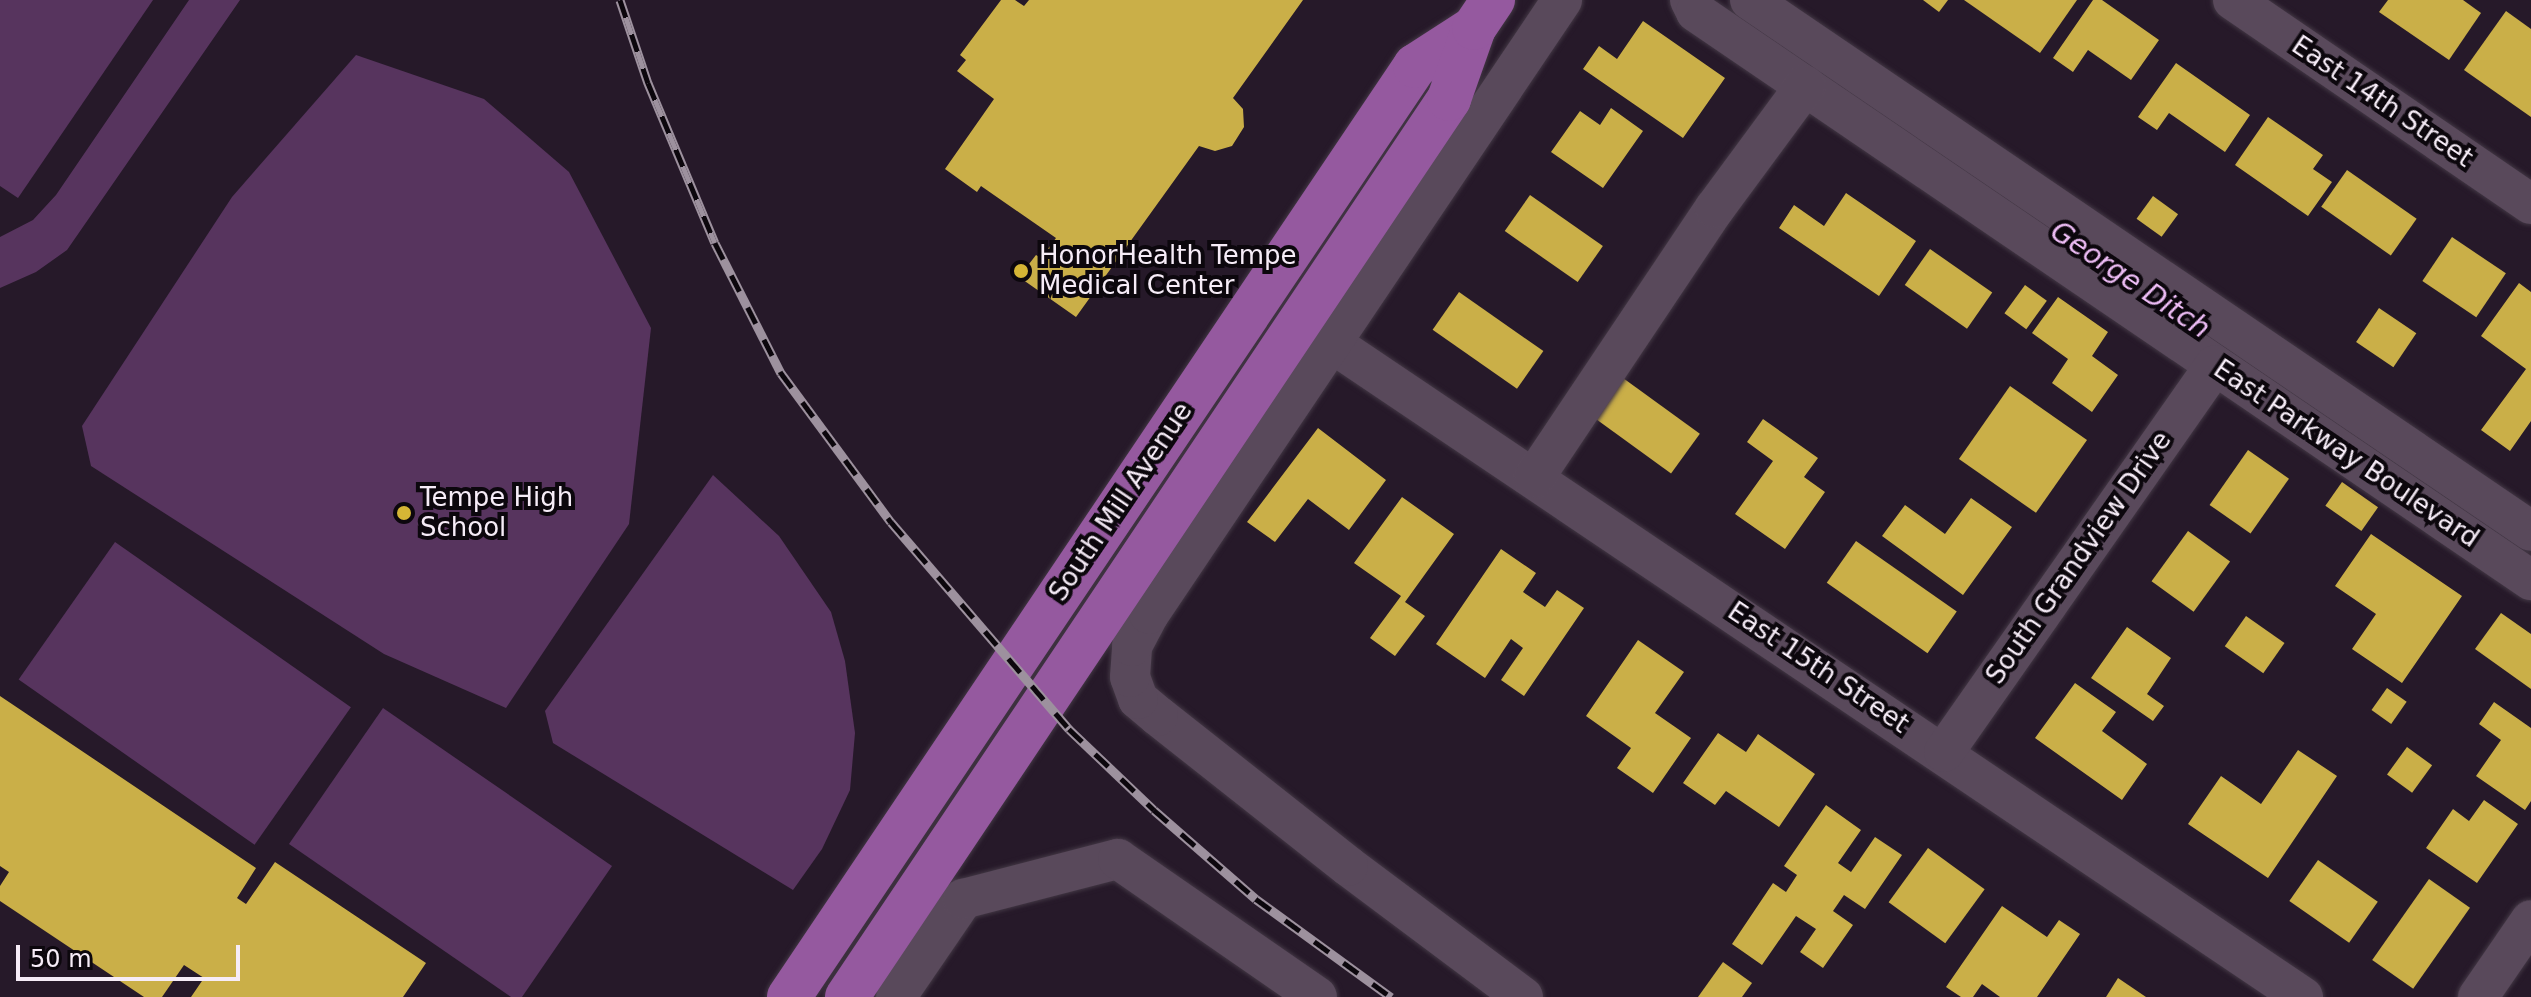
<!DOCTYPE html>
<html>
<head>
<meta charset="utf-8">
<style>
  body { margin:0 }
  #map { position:relative; width:2531px; height:997px; overflow:hidden; background:#261929; font-family:"DejaVu Sans",sans-serif }
  div>[style] { position:absolute }
  .green>* { inset:0; background:#57345e; transform-origin:0 0 }
  .canal>* { height:32px; margin:-16px; padding:0 16px; transform-origin:16px; border-radius:16px; background:#652b6f }
  .building>* { inset:0; background:#caaf48; transform-origin:0 0 }
  .roads { filter:drop-shadow(0 0 2px #423744) drop-shadow(0 0 2px #423744) }
  .minor>* { height:40px; margin:-20px; padding:0 20px; transform-origin:20px; border-radius:20px; background:#59495b }
  .major>* { height:44px; margin:-22px; padding:0 22px; transform-origin:22px; border-radius:22px; background:#95599f }
  .rail>* { height:9px; margin-top:-4.5px; transform-origin:0; background:repeating-linear-gradient(90deg,#0c070d 0 18px,#9d919e 0 36px); box-sizing:border-box; border-block:2px solid #9d919e }
  .dots>* { width:22px; height:22px; translate:-50% -50%; box-sizing:border-box; border:4px solid #0c070d; border-radius:50% }
  span { translate:-50% -50%; white-space:nowrap; text-align:center; line-height:1.15; -webkit-text-stroke:8px #0c070d; paint-order:stroke }
  .street-label { font-size:26px; color:#f6ecf7 }
  .poi-label { font-size:26px; color:#f6ecf7 }
  .left { translate:0 -50%; text-align:left }
  .water-label { font-size:28px; color:#eebdf6; font-style:italic }
  .scale { position:absolute; left:16px; top:945px; width:224px; height:36px; box-sizing:border-box; border:4px solid #f6ecf7; border-top:0; padding-left:10px; font-size:24px; line-height:28px; white-space:nowrap; color:#f6ecf7; -webkit-text-stroke:6px #0c070d; paint-order:stroke }
</style>
</head>
<body>
<div id="map">
  <div class="green">
    <div style="clip-path:polygon(0 0,153px 0,18px 198px,0 186px)"></div>
    <div style="clip-path:polygon(189px 0,240px 0,67px 250px,36px 272px,0 288px,0 237px,33px 220px,56px 195px)"></div>
    <div style="clip-path:polygon(356px 55px,484px 99px,569px 172px,651px 328px,629px 524px,506px 708px,384px 654px,91px 466px,82px 426px,232px 197px)"></div>
    <div style="clip-path:polygon(713px 475px,779px 536px,831px 612px,845px 661px,855px 733px,850px 790px,822px 849px,793px 890px,553px 743px,545px 711px)"></div>
    <div style="left:115px;top:542px;width:288px;height:168px;rotate:35deg"></div>
    <div style="clip-path:polygon(383px 708px,612px 866px,522px 997px,511px 997px,289px 844px)"></div>
  </div>
  <div class="canal">
    <div style="left:1767px;top:36px;width:169px;rotate:34.2deg"></div>
  </div>
  <div class="building">
    <div style="clip-path:polygon(1001px 0,1015px 0,1024px 6px,1029px 0,1303px 0,1233px 98px,1243px 109px,1244px 127px,1232px 146px,1215px 151px,1199px 146px,1076px 317px,1019px 277px,1036px 255px,1041px 258px,1056px 238px,981px 186px,977px 192px,945px 169px,994px 99px,957px 71px,966px 60px,960px 55px)"></div>
    <div style="clip-path:polygon(1923px 0,1948px 0,1939px 12px)"></div>
    <div style="clip-path:polygon(1964px 0,2077px 0,2040px 53px)"></div>
    <div style="clip-path:polygon(2093px 0,2102px 0,2159px 40px,2131px 80px,2088px 50px,2073px 72px,2053px 58px)"></div>
    <div style="clip-path:polygon(2388px 0,2463px 0,2481px 13px,2449px 60px,2379px 12px)"></div>
    <div style="clip-path:polygon(2506px 11px,2531px 29px,2531px 117px,2464px 70px)"></div>
    <div style="clip-path:polygon(1643px 21px,1725px 78px,1683px 138px,1583px 69px,1599px 46px,1617px 59px)"></div>
    <div style="clip-path:polygon(2176px 63px,2250px 115px,2225px 152px,2169px 113px,2157px 130px,2138px 117px)"></div>
    <div style="clip-path:polygon(1611px 108px,1643px 131px,1603px 188px,1551px 152px,1580px 111px,1600px 125px)"></div>
    <div style="clip-path:polygon(2268px 117px,2323px 155px,2313px 169px,2332px 182px,2308px 216px,2235px 165px)"></div>
    <div style="left:2347px;top:170px;width:85px;height:45px;rotate:35deg"></div>
    <div style="clip-path:polygon(1846px 193px,1916px 241px,1879px 296px,1779px 228px,1794px 205px,1824px 226px)"></div>
    <div style="left:1530px;top:195px;width:89px;height:44px;rotate:35deg"></div>
    <div style="left:2153px;top:196px;width:31px;height:28px;rotate:36deg"></div>
    <div style="left:2452px;top:237px;width:65px;height:53px;rotate:34deg"></div>
    <div style="left:1930px;top:249px;width:76px;height:44px;rotate:35deg"></div>
    <div style="clip-path:polygon(2519px 283px,2531px 292px,2531px 421px,2510px 451px,2481px 430px,2526px 369px,2481px 336px)"></div>
    <div style="left:2025px;top:285px;width:27px;height:35px;rotate:36deg"></div>
    <div style="left:1459px;top:292px;width:103px;height:46px;rotate:35deg"></div>
    <div style="clip-path:polygon(2058px 297px,2108px 332px,2092px 356px,2118px 375px,2092px 412px,2052px 383px,2068px 359px,2032px 333px)"></div>
    <div style="left:2379px;top:308px;width:45px;height:41px;rotate:34deg"></div>
    <div style="left:1623px;top:378px;width:95px;height:49px;rotate:36deg"></div>
    <div style="left:2010px;top:386px;width:94px;height:89px;rotate:35deg"></div>
    <div style="clip-path:polygon(1763px 419px,1818px 458px,1804px 477px,1825px 492px,1785px 549px,1735px 514px,1773px 461px,1747px 442px)"></div>
    <div style="clip-path:polygon(1318px 428px,1386px 480px,1349px 530px,1308px 499px,1275px 542px,1247px 522px)"></div>
    <div style="left:2248px;top:450px;width:50px;height:67px;rotate:35deg"></div>
    <div style="left:2342px;top:482px;width:44px;height:29px;rotate:35deg"></div>
    <div style="clip-path:polygon(1402px 497px,1454px 534px,1405px 602px,1425px 616px,1395px 656px,1370px 638px,1401px 596px,1354px 563px)"></div>
    <div style="clip-path:polygon(1971px 498px,2012px 527px,1963px 595px,1882px 536px,1905px 505px,1945px 534px)"></div>
    <div style="left:2188px;top:531px;width:52px;height:62px;rotate:36deg"></div>
    <div style="clip-path:polygon(2371px 534px,2462px 596px,2402px 683px,2352px 649px,2376px 614px,2335px 586px)"></div>
    <div style="left:1856px;top:541px;width:123px;height:51px;rotate:35deg"></div>
    <div style="clip-path:polygon(1501px 549px,1536px 573px,1523px 592px,1545px 607px,1557px 590px,1584px 608px,1524px 696px,1501px 680px,1523px 648px,1511px 639px,1485px 678px,1436px 644px)"></div>
    <div style="clip-path:polygon(2501px 613px,2531px 634px,2531px 689px,2475px 649px)"></div>
    <div style="left:2246px;top:616px;width:47px;height:37px;rotate:35deg"></div>
    <div style="clip-path:polygon(2127px 627px,2171px 658px,2147px 694px,2164px 706px,2153px 721px,2091px 678px)"></div>
    <div style="clip-path:polygon(1638px 640px,1684px 672px,1655px 713px,1691px 738px,1653px 793px,1617px 768px,1631px 748px,1586px 716px)"></div>
    <div style="clip-path:polygon(2075px 683px,2116px 712px,2102px 731px,2147px 764px,2122px 800px,2035px 738px)"></div>
    <div style="left:2387px;top:688px;width:24px;height:27px;rotate:35deg"></div>
    <div style="clip-path:polygon(0 696px,256px 868px,237px 898px,246px 904px,275px 862px,426px 963px,403px 997px,191px 997px,204px 978px,184px 965px,162px 997px,144px 997px,0 901px,0 886px,9px 872px,0 866px)"></div>
    <div style="clip-path:polygon(2494px 702px,2531px 728px,2531px 801px,2525px 810px,2476px 776px,2501px 740px,2479px 724px)"></div>
    <div style="clip-path:polygon(1718px 733px,1746px 752px,1758px 734px,1815px 774px,1779px 827px,1726px 791px,1715px 805px,1683px 783px)"></div>
    <div style="left:2407px;top:747px;width:31px;height:34px;rotate:36deg"></div>
    <div style="clip-path:polygon(2298px 750px,2337px 776px,2268px 878px,2188px 824px,2221px 776px,2261px 804px)"></div>
    <div style="clip-path:polygon(2484px 800px,2518px 824px,2477px 883px,2426px 848px,2453px 809px,2469px 821px)"></div>
    <div style="clip-path:polygon(1826px 805px,1861px 830px,1838px 863px,1851px 872px,1875px 837px,1902px 855px,1865px 909px,1844px 895px,1833px 911px,1853px 925px,1823px 968px,1800px 952px,1816px 929px,1796px 916px,1762px 965px,1732px 944px,1773px 883px,1786px 892px,1797px 875px,1784px 866px)"></div>
    <div style="left:1928px;top:848px;width:70px;height:67px;rotate:36deg"></div>
    <div style="left:2318px;top:860px;width:73px;height:50px;rotate:35deg"></div>
    <div style="left:2429px;top:879px;width:50px;height:99px;rotate:35deg"></div>
    <div style="clip-path:polygon(2002px 906px,2047px 937px,2059px 920px,2080px 934px,2037px 997px,2000px 997px,1982px 984px,1973px 997px,1961px 997px,1946px 987px)"></div>
    <div style="clip-path:polygon(1723px 962px,1752px 983px,1742px 997px,1698px 997px)"></div>
    <div style="clip-path:polygon(2118px 978px,2146px 997px,2106px 997px)"></div>
  </div>
  <div class="roads">
    <div class="minor">
      <div style="left:1690px;top:0;width:13px;rotate:63deg"></div>
      <div style="left:1696px;top:12px;width:1010px;rotate:34.23deg"></div>
      <div style="left:1750px;top:0;width:944px;rotate:34.21deg"></div>
      <div style="left:2233px;top:0;width:361px;rotate:34.4deg"></div>
      <div style="left:1330px;top:342px;width:1173px;rotate:33.95deg"></div>
      <div style="left:1534px;top:478px;width:325px;rotate:-56.2deg"></div>
      <div style="left:1715px;top:208px;width:152px;rotate:-53.6deg"></div>
      <div style="left:1944px;top:752px;width:472px;rotate:-55deg"></div>
      <div style="left:896px;top:997px;width:119px;rotate:-55.6deg"></div>
      <div style="left:963px;top:899px;width:160px;rotate:-14.5deg"></div>
      <div style="left:1118px;top:859px;width:242px;rotate:34.7deg"></div>
      <div style="left:1523px;top:997px;width:219px;rotate:-143.2deg"></div>
      <div style="left:1348px;top:866px;width:242px;rotate:-141.7deg"></div>
      <div style="left:1158px;top:716px;width:26px;rotate:-140deg"></div>
      <div style="left:1138px;top:699px;width:23px;rotate:-110deg"></div>
      <div style="left:1130px;top:677px;width:31px;rotate:-86deg"></div>
      <div style="left:1132px;top:646px;width:36px;rotate:-62deg"></div>
      <div style="left:1149px;top:614px;width:740px;rotate:-56.07deg"></div>
      <div style="left:2478px;top:997px;width:93px;rotate:-55.5deg"></div>
    </div>
    <div class="major">
      <div style="left:789px;top:997px;width:1122px;rotate:-56.08deg"></div>
      <div style="left:1415px;top:66px;width:70px;rotate:-32.8deg"></div>
      <div style="left:847px;top:997px;width:1081px;rotate:-56.16deg"></div>
      <div style="left:1449px;top:99px;width:75px;rotate:-70.6deg"></div>
      <div style="left:1474px;top:28px;width:34px;rotate:-56deg"></div>
    </div>
  </div>
  <div class="rail">
    <div style="left:620px;top:0;width:88px;rotate:71.4deg"></div>
    <div style="left:648px;top:83px;width:173px;rotate:67.3deg"></div>
    <div style="left:715px;top:243px;width:146px;rotate:63.1deg"></div>
    <div style="left:781px;top:373px;width:185px;rotate:53.6deg"></div>
    <div style="left:891px;top:522px;width:273px;rotate:49.3deg"></div>
    <div style="left:1069px;top:729px;width:117px;rotate:43.6deg"></div>
    <div style="left:1154px;top:810px;width:135px;rotate:41.1deg"></div>
    <div style="left:1256px;top:899px;width:167px;rotate:36deg"></div>
  </div>
  <div class="dots">
    <div style="left:1021px;top:271px;background:#d5b535"></div>
    <div style="left:404px;top:513px;background:#d5b535"></div>
  </div>
  <div class="street-label">
    <span style="left:2382px;top:102px;rotate:34deg">East 14th Street</span>
    <span style="left:2346px;top:454px;rotate:34deg">East Parkway Boulevard</span>
    <span style="left:1121px;top:502px;rotate:-56deg">South Mill Avenue</span>
    <span style="left:2079px;top:558px;rotate:-55deg">South Grandview Drive</span>
    <span style="left:1818px;top:668px;rotate:34deg">East 15th Street</span>
  </div>
  <div class="poi-label">
    <span class="left" style="left:1039px;top:271px">HonorHealth Tempe<br>Medical Center</span>
    <span class="left" style="left:420px;top:513px">Tempe High<br>School</span>
  </div>
  <div class="water-label">
    <span style="left:2130px;top:280px;rotate:34deg">George Ditch</span>
  </div>
  <div class="scale">50 m</div>
</div>
</body>
</html>
